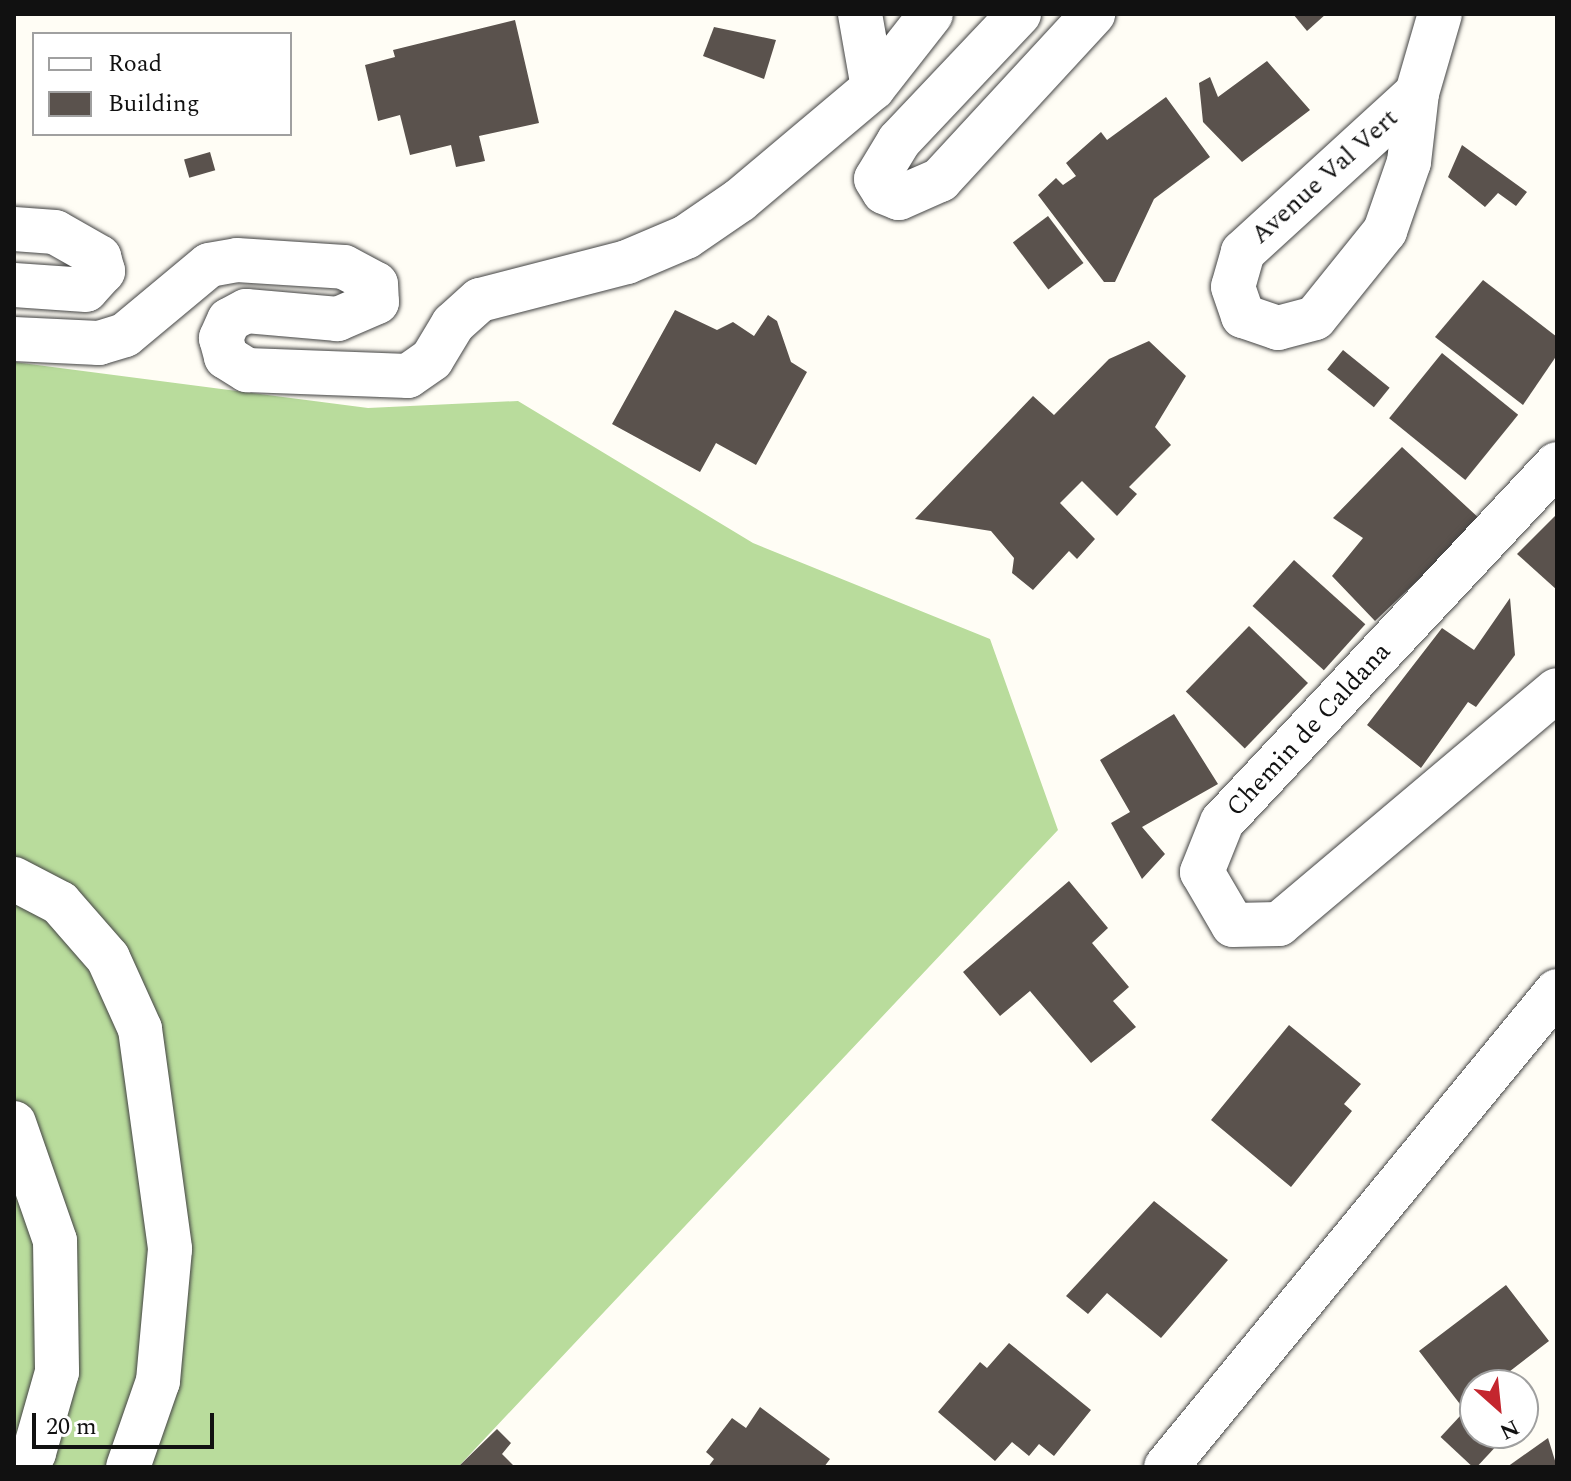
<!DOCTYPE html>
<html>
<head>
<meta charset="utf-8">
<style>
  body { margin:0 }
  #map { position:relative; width:1571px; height:1481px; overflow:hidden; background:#fffdf5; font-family:Spectral,serif }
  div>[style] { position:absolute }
  .forest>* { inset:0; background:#b9dc9c }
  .building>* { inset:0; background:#5a524d; transform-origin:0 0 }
  .roads { filter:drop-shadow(0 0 2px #444) drop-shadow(0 0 2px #444) }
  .street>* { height:44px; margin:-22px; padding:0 22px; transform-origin:22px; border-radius:22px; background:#fff }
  span { translate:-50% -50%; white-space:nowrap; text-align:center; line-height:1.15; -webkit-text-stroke:8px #fff; paint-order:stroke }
  .street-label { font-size:26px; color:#111 }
  .frame { position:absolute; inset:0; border:16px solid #111; pointer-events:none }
  .legend { position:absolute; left:32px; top:32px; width:260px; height:104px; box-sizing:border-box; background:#fff; border:2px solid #a0a0a0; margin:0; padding:10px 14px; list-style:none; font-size:24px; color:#111 }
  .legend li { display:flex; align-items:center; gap:16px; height:40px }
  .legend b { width:40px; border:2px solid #a0a0a0 }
  .north { position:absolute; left:1459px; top:1369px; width:80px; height:80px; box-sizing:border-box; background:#fff; border:2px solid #a0a0a0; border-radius:50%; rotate:153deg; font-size:22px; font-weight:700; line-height:32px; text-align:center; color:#111 }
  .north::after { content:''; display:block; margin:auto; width:28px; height:36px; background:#c4262e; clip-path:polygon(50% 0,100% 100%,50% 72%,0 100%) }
  .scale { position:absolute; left:32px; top:1413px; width:182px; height:36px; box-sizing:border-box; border:4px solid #111; border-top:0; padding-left:10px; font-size:24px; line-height:28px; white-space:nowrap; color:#111; -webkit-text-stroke:6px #fff; paint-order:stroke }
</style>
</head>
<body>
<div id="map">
  <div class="forest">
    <div style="clip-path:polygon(14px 362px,368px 408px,518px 401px,753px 543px,990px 639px,1058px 830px,458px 1467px,14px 1467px)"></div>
  </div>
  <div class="building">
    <div style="clip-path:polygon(1293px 14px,1326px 14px,1307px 31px)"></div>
    <div style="clip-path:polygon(515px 20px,539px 123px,479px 136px,485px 161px,456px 167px,451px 145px,410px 155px,400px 115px,378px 121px,365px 65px,395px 57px,393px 50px)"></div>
    <div style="clip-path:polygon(714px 27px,776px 40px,764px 79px,703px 56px)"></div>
    <div style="clip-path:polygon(1267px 61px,1310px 110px,1242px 162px,1203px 122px,1199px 83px,1210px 77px,1218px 97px)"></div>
    <div style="clip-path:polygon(1166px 97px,1210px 157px,1154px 199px,1115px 282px,1104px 282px,1038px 195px,1056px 178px,1063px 185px,1076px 176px,1066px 163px,1101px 132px,1107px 140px)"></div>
    <div style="clip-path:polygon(1462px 145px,1527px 192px,1516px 206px,1498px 193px,1485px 207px,1448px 177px)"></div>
    <div style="left:210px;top:152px;width:19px;height:27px;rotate:74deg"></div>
    <div style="left:1048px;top:216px;width:59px;height:44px;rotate:53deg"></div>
    <div style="clip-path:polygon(1483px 280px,1557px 337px,1557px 355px,1523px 405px,1435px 337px)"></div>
    <div style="clip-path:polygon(675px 310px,717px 330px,733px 322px,754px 336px,768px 315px,777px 321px,791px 362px,807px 372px,756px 465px,716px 443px,700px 472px,612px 424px)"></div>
    <div style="clip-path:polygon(1149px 341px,1186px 376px,1155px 427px,1171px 445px,1129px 487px,1137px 494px,1117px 516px,1082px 481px,1060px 503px,1095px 539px,1077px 559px,1069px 551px,1033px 590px,1012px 573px,1014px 558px,991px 531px,915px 519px,1033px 396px,1054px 415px,1109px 359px)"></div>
    <div style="left:1343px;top:350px;width:60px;height:25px;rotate:39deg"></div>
    <div style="left:1442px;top:353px;width:98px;height:84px;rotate:39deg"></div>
    <div style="clip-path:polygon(1402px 447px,1481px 520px,1375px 621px,1332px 576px,1363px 538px,1333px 518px)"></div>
    <div style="clip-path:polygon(1557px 514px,1557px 590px,1517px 554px)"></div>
    <div style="left:1294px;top:560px;width:96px;height:62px;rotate:42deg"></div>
    <div style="clip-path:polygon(1510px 598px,1515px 655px,1476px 707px,1468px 702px,1421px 768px,1367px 725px,1442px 628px,1474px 650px)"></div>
    <div style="left:1249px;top:626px;width:82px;height:91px;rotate:44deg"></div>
    <div style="clip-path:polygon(1174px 714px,1218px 784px,1142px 827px,1165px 854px,1142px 879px,1111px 823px,1130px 812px,1100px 760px)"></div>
    <div style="clip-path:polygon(1069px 881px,1108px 928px,1092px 943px,1129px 987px,1113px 1001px,1136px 1027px,1091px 1063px,1030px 991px,1000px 1016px,963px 972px)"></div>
    <div style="clip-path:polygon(1289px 1025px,1361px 1084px,1344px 1104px,1352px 1111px,1291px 1187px,1211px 1120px)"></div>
    <div style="clip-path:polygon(1154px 1201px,1228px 1260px,1161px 1338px,1107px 1293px,1088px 1314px,1066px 1296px)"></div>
    <div style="clip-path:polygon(1506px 1285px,1549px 1341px,1492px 1385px,1475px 1385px,1475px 1398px,1463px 1408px,1419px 1351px)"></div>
    <div style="clip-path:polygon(1009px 1343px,1091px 1410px,1054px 1456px,1039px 1444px,1029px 1456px,1012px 1442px,995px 1461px,938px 1412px,980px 1362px,987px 1368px)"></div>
    <div style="clip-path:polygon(760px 1407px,830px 1459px,824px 1467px,708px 1467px,714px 1459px,706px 1452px,732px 1418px,746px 1428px)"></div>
    <div style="left:1461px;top:1415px;width:47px;height:30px;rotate:43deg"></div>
    <div style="clip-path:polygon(497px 1429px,511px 1443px,502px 1454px,515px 1467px,458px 1467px)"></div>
    <div style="clip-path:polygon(1548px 1438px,1557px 1467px,1507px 1467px)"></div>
  </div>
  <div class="roads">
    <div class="street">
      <div style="left:860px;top:14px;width:75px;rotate:80deg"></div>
      <div style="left:1019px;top:14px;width:175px;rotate:133.4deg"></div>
      <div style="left:899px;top:141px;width:44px;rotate:121.2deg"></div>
      <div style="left:876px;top:179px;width:15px;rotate:58deg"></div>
      <div style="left:884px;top:192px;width:16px;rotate:22deg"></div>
      <div style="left:899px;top:198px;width:45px;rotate:-23.7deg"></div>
      <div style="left:940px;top:180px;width:226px;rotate:-47.3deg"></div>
      <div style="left:1417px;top:93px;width:236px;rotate:137.6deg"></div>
      <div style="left:1243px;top:252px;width:36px;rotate:106deg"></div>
      <div style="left:1233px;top:287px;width:31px;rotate:71deg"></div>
      <div style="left:1243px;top:316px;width:37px;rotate:19deg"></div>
      <div style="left:1278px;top:328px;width:38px;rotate:-15deg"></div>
      <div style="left:1315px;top:318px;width:112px;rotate:-51.2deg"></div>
      <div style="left:1385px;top:231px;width:73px;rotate:-70.8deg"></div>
      <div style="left:1409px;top:162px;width:69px;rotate:-83.4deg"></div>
      <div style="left:1417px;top:93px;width:82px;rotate:-73.8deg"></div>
      <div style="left:14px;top:229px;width:41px;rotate:4.2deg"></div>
      <div style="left:55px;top:232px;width:51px;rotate:29.6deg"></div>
      <div style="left:99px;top:257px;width:15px;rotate:74deg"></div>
      <div style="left:103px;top:271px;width:25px;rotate:132deg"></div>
      <div style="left:86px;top:290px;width:72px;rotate:-176deg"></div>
      <div style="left:14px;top:339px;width:85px;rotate:2.7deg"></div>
      <div style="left:99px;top:343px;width:27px;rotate:-17deg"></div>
      <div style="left:125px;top:335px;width:109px;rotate:-39.8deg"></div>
      <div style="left:209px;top:265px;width:28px;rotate:-10deg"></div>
      <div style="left:237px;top:260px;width:107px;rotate:3.7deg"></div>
      <div style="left:344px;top:267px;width:36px;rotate:28deg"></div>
      <div style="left:376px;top:284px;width:18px;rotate:87deg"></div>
      <div style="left:377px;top:302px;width:43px;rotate:156.4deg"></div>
      <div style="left:338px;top:319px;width:92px;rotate:-175deg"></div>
      <div style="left:246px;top:311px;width:19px;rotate:152deg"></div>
      <div style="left:229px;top:320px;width:20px;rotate:114deg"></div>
      <div style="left:221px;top:338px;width:20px;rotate:75deg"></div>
      <div style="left:226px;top:357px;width:25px;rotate:32deg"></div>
      <div style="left:247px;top:370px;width:161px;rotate:2.1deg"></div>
      <div style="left:408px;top:376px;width:29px;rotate:-35deg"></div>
      <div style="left:432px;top:359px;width:41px;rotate:-59deg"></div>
      <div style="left:453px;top:324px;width:36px;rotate:-42deg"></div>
      <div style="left:480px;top:300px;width:152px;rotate:-14.5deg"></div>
      <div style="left:627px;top:262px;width:64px;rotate:-23deg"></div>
      <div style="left:686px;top:237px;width:65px;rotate:-34.4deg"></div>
      <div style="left:740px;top:200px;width:174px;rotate:-40.1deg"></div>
      <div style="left:873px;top:88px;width:94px;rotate:-51.9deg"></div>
      <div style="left:1557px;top:464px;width:490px;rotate:133.1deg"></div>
      <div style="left:1222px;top:822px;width:54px;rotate:111.8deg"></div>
      <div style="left:1202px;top:872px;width:61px;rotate:59.7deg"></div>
      <div style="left:1233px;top:925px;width:46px;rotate:-1.2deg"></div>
      <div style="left:1279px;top:924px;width:363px;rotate:-40.1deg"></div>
      <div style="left:14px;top:879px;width:52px;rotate:27.6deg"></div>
      <div style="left:60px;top:903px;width:73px;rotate:48.9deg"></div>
      <div style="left:108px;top:958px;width:78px;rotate:65.7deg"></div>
      <div style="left:140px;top:1029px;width:222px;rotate:82.2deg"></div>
      <div style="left:170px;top:1249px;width:133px;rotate:95.2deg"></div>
      <div style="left:158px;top:1381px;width:91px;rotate:109.2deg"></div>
      <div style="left:14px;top:1123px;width:125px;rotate:70.8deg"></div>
      <div style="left:55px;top:1241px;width:131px;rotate:89.1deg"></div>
      <div style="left:57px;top:1372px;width:84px;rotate:105.9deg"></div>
      <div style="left:34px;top:1453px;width:20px;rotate:135deg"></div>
      <div style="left:1166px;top:1467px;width:616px;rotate:-50.6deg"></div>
    </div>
  </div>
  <div class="street-label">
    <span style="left:1325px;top:177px;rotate:-42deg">Avenue Val Vert</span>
    <span style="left:1309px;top:730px;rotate:-47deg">Chemin de Caldana</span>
  </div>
  <div class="frame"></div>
  <ul class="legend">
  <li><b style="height:10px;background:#fff"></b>Road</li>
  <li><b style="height:22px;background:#5a524d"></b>Building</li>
  </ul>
  <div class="north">N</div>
  <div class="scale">20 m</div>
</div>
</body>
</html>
